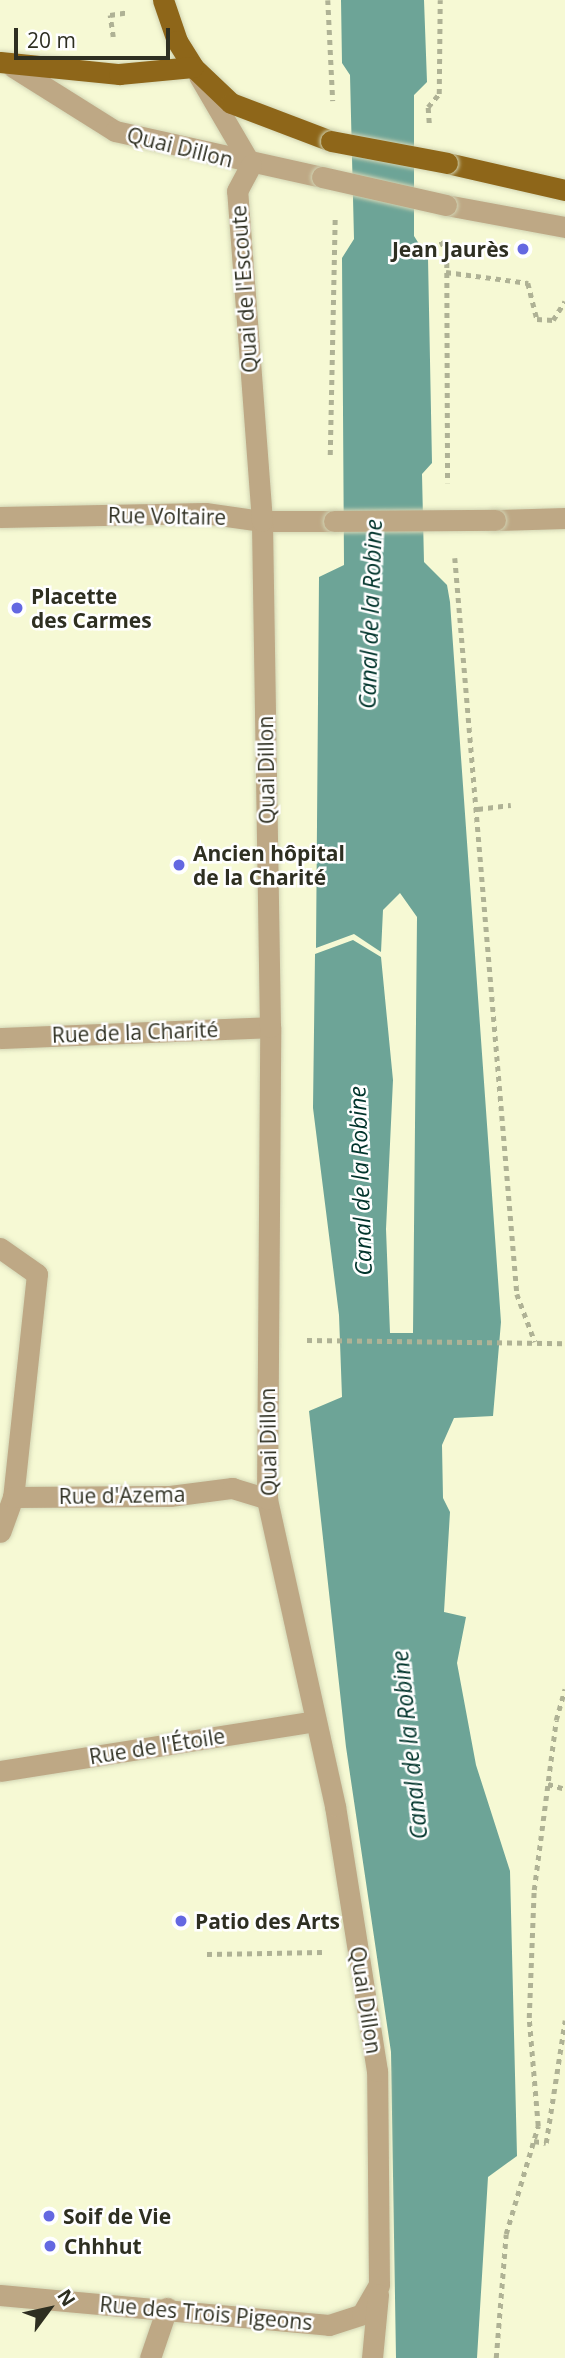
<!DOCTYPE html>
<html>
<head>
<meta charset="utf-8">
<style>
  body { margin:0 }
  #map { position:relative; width:565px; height:2358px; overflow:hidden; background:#f6f9d4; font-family:"Open Sans",sans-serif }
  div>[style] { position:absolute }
  .water>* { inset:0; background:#6da497 }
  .path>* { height:4.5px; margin-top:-2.25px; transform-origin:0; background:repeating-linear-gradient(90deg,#afb295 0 5px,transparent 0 10px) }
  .roads { filter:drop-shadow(0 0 2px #d2d5b4) drop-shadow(0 0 2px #d2d5b4) }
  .minor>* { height:21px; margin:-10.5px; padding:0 10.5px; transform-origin:10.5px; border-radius:10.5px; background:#bea885 }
  .major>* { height:21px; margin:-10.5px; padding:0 10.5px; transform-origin:10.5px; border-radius:10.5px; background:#8e6619 }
  .bridges { filter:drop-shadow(0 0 2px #d2d5b4) drop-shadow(0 0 2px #d2d5b4) }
  .minor-bridge>* { height:21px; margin:-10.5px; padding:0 10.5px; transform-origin:10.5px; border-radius:10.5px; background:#bea885 }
  .major-bridge>* { height:21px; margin:-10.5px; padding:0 10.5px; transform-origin:10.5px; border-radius:10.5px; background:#8e6619 }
  .dots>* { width:19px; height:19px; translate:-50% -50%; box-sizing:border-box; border:4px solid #fff; border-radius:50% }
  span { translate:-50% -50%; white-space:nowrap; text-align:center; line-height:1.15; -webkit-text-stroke:5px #fff; paint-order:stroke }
  .street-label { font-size:21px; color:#2e2f21 }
  .poi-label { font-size:21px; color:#2e2f21; font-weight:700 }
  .right { translate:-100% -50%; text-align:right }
  .left { translate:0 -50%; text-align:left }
  .water-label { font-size:23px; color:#00342b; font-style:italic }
  .north { position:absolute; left:14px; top:2274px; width:70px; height:70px; -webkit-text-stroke:5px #fff; paint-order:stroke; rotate:57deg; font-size:19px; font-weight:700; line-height:28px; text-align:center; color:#2e2f21 }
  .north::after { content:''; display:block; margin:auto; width:24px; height:32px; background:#2e2f21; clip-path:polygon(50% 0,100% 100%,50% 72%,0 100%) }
  .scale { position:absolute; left:14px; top:28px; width:156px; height:32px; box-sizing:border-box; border:4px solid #2e2f21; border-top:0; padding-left:9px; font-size:21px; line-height:24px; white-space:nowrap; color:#2e2f21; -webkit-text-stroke:5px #fff; paint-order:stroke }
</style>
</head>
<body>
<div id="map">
  <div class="water">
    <div style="clip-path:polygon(341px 0,424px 0,427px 82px,414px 95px,414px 236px,428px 258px,432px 463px,422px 474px,424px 562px,447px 585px,450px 602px,501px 1322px,493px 1416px,454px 1418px,442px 1445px,443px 1498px,450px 1512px,444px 1612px,466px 1617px,457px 1663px,476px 1765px,510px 1871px,517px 2156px,488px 2177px,477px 2358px,396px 2358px,391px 2052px,346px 1747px,309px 1411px,342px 1397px,339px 1315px,313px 1108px,315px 954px,353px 940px,381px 957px,393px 1080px,386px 1229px,390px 1333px,413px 1333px,417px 917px,400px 893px,383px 910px,381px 952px,354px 934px,316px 948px,319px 577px,344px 565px,342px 258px,354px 239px,350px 75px,342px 63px)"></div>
  </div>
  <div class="path">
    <div style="left:328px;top:0;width:101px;rotate:87.2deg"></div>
    <div style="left:113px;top:37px;width:22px;rotate:-98deg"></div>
    <div style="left:110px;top:15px;width:18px;rotate:-9deg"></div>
    <div style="left:429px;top:123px;width:16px;rotate:-94deg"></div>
    <div style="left:428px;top:107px;width:17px;rotate:-50deg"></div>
    <div style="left:439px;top:94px;width:94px;rotate:-89.4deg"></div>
    <div style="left:441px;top:241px;width:13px;rotate:63deg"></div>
    <div style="left:447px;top:253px;width:230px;rotate:89.8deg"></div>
    <div style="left:446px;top:272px;width:83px;rotate:7.6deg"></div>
    <div style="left:528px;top:283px;width:37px;rotate:76deg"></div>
    <div style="left:537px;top:319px;width:16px;rotate:4deg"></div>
    <div style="left:553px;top:320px;width:22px;rotate:-58deg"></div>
    <div style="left:330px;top:455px;width:237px;rotate:-88.8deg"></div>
    <div style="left:455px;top:558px;width:739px;rotate:85.18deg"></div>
    <div style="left:517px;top:1294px;width:51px;rotate:69.4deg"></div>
    <div style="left:478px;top:809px;width:33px;rotate:-7deg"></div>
    <div style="left:307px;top:1340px;width:258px;rotate:0.7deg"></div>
    <div style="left:548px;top:1784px;width:18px;rotate:16deg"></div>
    <div style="left:207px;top:1954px;width:115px;rotate:-1deg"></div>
    <div style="left:534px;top:2141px;width:12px;rotate:9deg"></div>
    <div style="left:546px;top:2143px;width:124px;rotate:-81.2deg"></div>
    <div style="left:496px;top:2358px;width:124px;rotate:-85.4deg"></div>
    <div style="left:506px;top:2234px;width:113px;rotate:-73.5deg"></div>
    <div style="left:538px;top:2126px;width:108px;rotate:-94.8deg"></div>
    <div style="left:529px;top:2018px;width:128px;rotate:-87.8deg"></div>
    <div style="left:534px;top:1890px;width:171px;rotate:-82.6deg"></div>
    <div style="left:556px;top:1720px;width:32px;rotate:-74deg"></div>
  </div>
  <div class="roads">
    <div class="minor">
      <div style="left:13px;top:67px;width:120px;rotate:32.1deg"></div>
      <div style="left:115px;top:131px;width:212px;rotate:12.5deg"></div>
      <div style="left:199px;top:76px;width:103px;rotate:59.7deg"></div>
      <div style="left:446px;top:205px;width:121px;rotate:10.5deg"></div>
      <div style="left:0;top:517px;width:205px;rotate:-1.1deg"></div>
      <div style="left:205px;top:513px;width:58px;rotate:8deg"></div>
      <div style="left:262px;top:521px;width:72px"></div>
      <div style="left:495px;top:520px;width:70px;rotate:-1.6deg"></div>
      <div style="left:0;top:1038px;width:270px;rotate:-2.3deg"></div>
      <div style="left:0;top:1248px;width:45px;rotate:35.1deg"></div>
      <div style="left:37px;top:1274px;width:224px;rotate:96.1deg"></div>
      <div style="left:13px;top:1497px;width:37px;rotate:110deg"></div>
      <div style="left:13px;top:1497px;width:157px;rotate:-0.4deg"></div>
      <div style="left:170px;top:1496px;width:63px;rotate:-7.4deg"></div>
      <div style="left:232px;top:1488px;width:37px;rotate:17deg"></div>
      <div style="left:0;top:1771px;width:318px;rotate:-9deg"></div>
      <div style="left:0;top:2295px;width:330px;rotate:5.2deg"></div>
      <div style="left:329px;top:2325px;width:35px;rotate:-18deg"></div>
      <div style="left:362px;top:2314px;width:34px;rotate:-60deg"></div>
      <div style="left:379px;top:2285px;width:214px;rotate:-90.5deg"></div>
      <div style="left:377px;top:2071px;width:268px;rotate:-99deg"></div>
      <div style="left:335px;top:1806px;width:314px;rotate:-102.5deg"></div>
      <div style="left:267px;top:1499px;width:472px;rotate:-89.6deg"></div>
      <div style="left:270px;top:1027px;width:506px;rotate:-90.91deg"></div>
      <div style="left:262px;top:521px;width:331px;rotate:-94.3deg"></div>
      <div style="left:237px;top:191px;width:30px;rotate:-62deg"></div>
      <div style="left:150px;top:2358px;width:53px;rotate:-71.2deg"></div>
      <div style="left:372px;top:2358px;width:64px;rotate:-84.6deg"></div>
    </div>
    <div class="major">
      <div style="left:163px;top:0;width:43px;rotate:71.1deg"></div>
      <div style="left:177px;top:41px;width:31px;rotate:58deg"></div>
      <div style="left:193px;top:67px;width:52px;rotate:43.5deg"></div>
      <div style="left:231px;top:103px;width:107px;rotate:20.8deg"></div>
      <div style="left:0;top:62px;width:120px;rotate:5.8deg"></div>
      <div style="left:119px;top:74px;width:74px;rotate:-5.4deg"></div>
      <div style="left:447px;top:163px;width:121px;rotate:12.9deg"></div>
    </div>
  </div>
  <div class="bridges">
    <div class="minor-bridge">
      <div style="left:322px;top:177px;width:127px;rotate:12.7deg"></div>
      <div style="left:334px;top:521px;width:161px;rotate:-0.4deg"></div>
    </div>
    <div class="major-bridge">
      <div style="left:331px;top:141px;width:118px;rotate:10.7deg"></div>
    </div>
  </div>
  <div class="dots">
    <div style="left:523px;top:249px;background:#6468e1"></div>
    <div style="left:17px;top:608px;background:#6468e1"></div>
    <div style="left:179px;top:865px;background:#6468e1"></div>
    <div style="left:181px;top:1921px;background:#6468e1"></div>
    <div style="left:49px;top:2216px;background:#6468e1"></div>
    <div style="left:50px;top:2246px;background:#6468e1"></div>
  </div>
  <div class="street-label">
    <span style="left:180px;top:147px;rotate:14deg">Quai Dillon</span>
    <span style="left:244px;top:289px;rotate:-94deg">Quai de l'Escoute</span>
    <span style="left:167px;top:516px;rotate:1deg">Rue Voltaire</span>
    <span style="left:266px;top:770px;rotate:-91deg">Quai Dillon</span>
    <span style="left:135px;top:1032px;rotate:-2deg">Rue de la Charité</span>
    <span style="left:268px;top:1442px;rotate:-91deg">Quai Dillon</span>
    <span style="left:122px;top:1495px;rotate:-1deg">Rue d'Azema</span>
    <span style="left:157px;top:1746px;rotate:-9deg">Rue de l'Étoile</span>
    <span style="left:366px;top:2000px;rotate:81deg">Quai Dillon</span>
    <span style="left:206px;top:2313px;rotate:5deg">Rue des Trois Pigeons</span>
  </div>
  <div class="poi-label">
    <span class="right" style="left:509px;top:249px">Jean Jaurès</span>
    <span class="left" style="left:31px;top:608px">Placette<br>des Carmes</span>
    <span class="left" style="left:193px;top:865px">Ancien hôpital<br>de la Charité</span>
    <span class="left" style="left:195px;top:1921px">Patio des Arts</span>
    <span class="left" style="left:63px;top:2216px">Soif de Vie</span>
    <span class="left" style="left:64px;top:2246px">Chhhut</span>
  </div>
  <div class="water-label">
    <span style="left:370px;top:614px;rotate:-88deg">Canal de la Robine</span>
    <span style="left:360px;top:1181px;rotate:-92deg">Canal de la Robine</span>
    <span style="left:409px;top:1745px;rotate:-96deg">Canal de la Robine</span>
  </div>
  <div class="north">N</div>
  <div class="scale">20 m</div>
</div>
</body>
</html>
